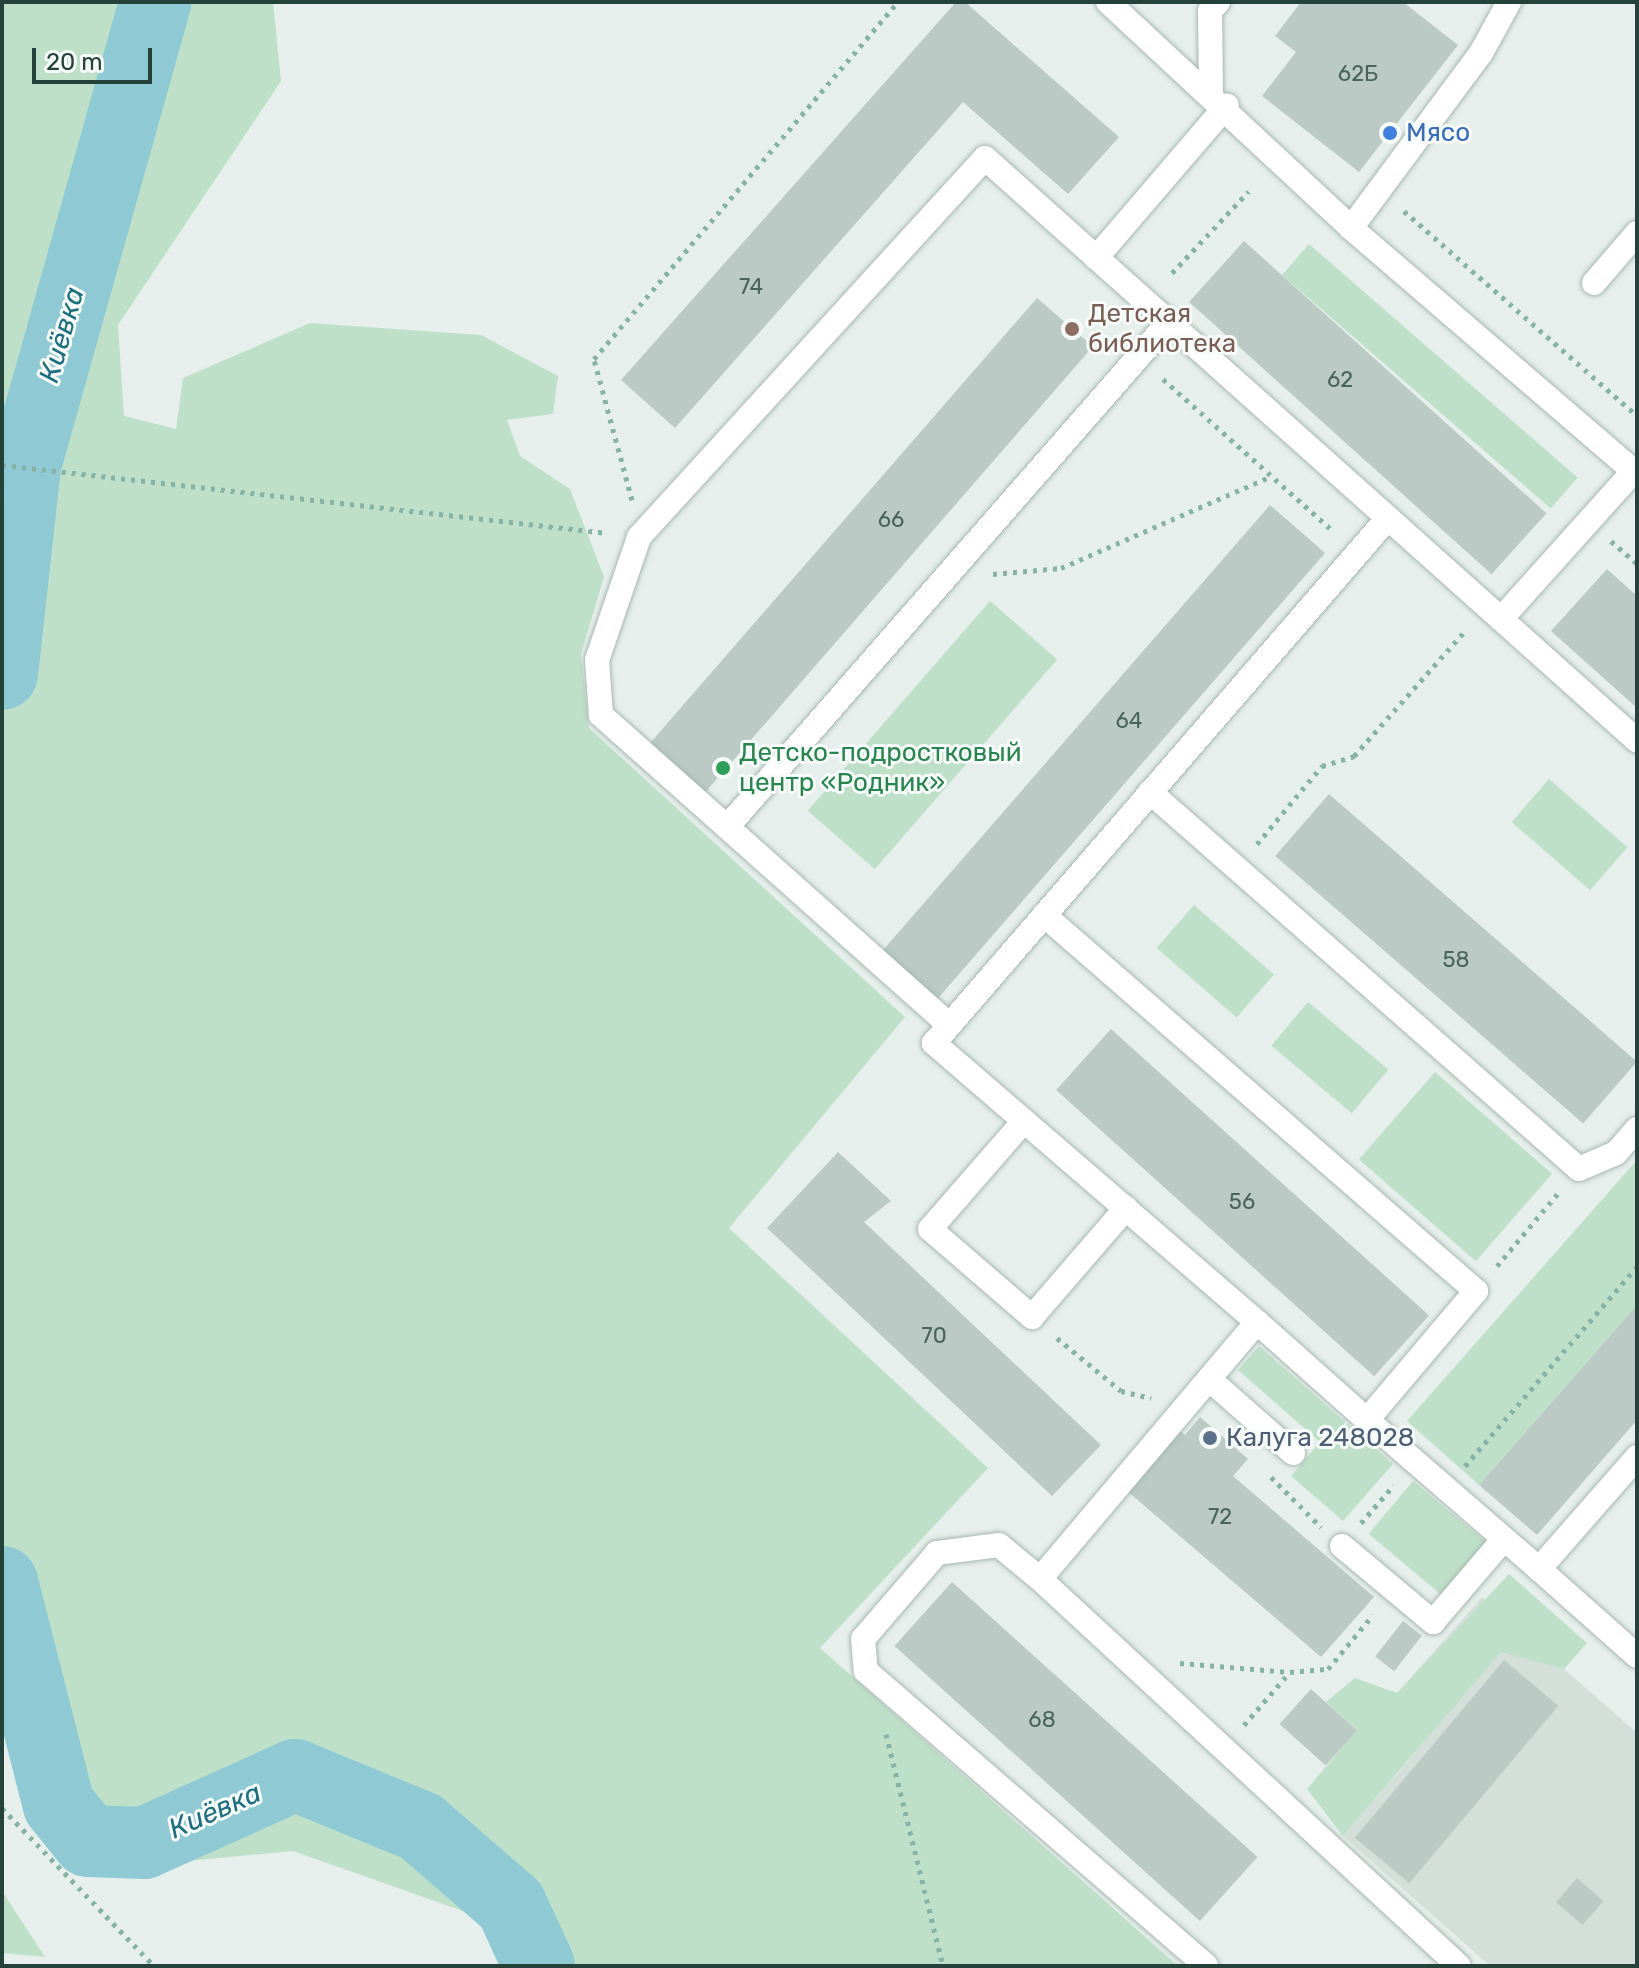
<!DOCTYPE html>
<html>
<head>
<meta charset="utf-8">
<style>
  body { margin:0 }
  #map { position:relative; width:1639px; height:1968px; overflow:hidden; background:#e6efeb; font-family:Rubik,sans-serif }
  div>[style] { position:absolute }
  .built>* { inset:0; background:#d4dfda }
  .green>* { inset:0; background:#bfe0c8; transform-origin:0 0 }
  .river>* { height:72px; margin:-36px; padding:0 36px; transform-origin:36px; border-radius:36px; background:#8ec9d4 }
  .building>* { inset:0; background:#bbcac4; transform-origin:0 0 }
  .path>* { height:5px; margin-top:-2.5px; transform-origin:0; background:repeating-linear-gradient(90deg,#86b3a5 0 4px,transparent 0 10px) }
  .roads { filter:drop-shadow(0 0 2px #a8b8b2) drop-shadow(0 0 2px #a8b8b2) }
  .minor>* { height:24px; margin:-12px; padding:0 12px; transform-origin:12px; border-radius:12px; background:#fff }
  .dots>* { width:22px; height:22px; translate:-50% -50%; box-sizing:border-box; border:4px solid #f7fbf9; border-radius:50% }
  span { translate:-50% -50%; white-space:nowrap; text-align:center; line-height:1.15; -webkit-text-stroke:6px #f7fbf9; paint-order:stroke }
  .number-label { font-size:22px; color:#4a645c }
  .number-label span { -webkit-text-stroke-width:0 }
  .shop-label { font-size:26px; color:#366cbe }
  .left { translate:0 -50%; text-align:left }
  .education-label { font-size:26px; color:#785e54 }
  .leisure-label { font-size:26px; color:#27864d }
  .service-label { font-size:26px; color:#4e5e75 }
  .water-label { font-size:28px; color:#1c6f80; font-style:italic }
  .frame { position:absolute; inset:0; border:4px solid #24423a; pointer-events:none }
  .scale { position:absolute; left:32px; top:48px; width:120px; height:36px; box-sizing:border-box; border:4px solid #24423a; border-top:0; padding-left:10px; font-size:24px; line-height:28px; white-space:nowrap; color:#24423a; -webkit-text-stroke:6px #f7fbf9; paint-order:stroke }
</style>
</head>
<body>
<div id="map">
  <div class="built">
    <div style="clip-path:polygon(1482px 1597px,1637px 1733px,1637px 1966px,1490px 1966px,1343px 1836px,1416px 1752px,1376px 1717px)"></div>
  </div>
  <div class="green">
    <div style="clip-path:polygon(2px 2px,273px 2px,281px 81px,118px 325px,124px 416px,176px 429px,183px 378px,310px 323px,481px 335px,558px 376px,553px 414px,507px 420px,520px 456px,570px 489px,604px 577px,581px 654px,589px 728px,905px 1017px,729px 1228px,988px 1468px,820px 1648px,1178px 1966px,506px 1966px,480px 1917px,293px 1851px,102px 1869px,15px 1631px,2px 1632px)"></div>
    <div style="left:1309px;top:244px;width:356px;height:41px;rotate:41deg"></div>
    <div style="left:990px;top:601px;width:89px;height:278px;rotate:41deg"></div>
    <div style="left:1549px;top:779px;width:104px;height:57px;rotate:41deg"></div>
    <div style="left:1194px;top:905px;width:106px;height:57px;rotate:41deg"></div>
    <div style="left:1308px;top:1002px;width:105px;height:57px;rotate:40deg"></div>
    <div style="left:1435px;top:1072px;width:155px;height:116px;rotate:41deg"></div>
    <div style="clip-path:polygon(1637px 1160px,1637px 1305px,1479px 1485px,1407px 1421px)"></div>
    <div style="clip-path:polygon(1259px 1346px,1393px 1464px,1343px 1521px,1291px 1476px,1320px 1442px,1238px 1370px)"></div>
    <div style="left:1413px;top:1481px;width:97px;height:69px;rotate:40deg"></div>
    <div style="clip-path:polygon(1509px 1574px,1587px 1643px,1564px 1669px,1501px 1652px,1343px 1836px,1307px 1789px,1357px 1730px,1326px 1702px,1355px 1678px,1397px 1693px)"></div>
    <div style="clip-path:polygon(2px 1891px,45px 1957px,2px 1953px)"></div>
  </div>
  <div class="river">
    <div style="left:2px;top:674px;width:209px;rotate:-83.7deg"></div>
    <div style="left:25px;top:466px;width:482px;rotate:-74.3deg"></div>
    <div style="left:2px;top:1582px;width:230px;rotate:75.7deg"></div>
    <div style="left:59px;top:1805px;width:46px;rotate:51.1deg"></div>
    <div style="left:88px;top:1841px;width:56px;rotate:2deg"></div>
    <div style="left:144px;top:1843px;width:166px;rotate:-24.2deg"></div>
    <div style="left:295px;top:1775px;width:136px;rotate:22.4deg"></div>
    <div style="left:421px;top:1827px;width:119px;rotate:40.9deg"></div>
    <div style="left:511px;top:1905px;width:67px;rotate:65.3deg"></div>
  </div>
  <div class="building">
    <div style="clip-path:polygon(956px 2px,965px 2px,1119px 137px,1068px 194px,963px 102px,675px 428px,621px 380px)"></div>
    <div style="clip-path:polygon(1301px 2px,1403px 2px,1458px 45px,1359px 172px,1262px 96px,1296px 52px,1275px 36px)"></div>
    <div style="left:1244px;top:241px;width:407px;height:82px;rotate:42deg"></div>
    <div style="left:1037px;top:298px;width:74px;height:592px;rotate:41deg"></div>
    <div style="left:1270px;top:505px;width:73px;height:592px;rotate:41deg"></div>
    <div style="clip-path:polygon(1607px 569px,1637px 596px,1637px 708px,1551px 631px)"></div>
    <div style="left:1329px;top:794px;width:408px;height:82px;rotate:41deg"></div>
    <div style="left:1111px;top:1029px;width:428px;height:82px;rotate:42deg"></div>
    <div style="clip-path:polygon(838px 1152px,891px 1201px,864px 1222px,1101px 1445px,1052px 1496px,767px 1228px)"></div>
    <div style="clip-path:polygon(1637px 1305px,1637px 1420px,1537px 1535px,1479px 1485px)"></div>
    <div style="clip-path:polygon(1200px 1417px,1248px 1459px,1233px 1476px,1374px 1597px,1321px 1657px,1126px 1490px,1178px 1429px,1185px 1435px)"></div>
    <div style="left:952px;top:1582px;width:411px;height:86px;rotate:42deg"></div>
    <div style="left:1403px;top:1621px;width:24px;height:45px;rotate:38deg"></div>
    <div style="left:1504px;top:1660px;width:71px;height:232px;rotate:40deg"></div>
    <div style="left:1311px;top:1689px;width:62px;height:47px;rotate:42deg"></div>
    <div style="left:1577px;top:1878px;width:35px;height:32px;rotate:41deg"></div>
  </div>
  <div class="path">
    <div style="left:1404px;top:211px;width:310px;rotate:41.3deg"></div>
    <div style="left:1172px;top:273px;width:112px;rotate:-46.8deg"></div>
    <div style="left:1163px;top:379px;width:229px;rotate:41.8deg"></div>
    <div style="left:2px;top:465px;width:609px;rotate:6.41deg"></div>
    <div style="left:632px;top:500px;width:146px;rotate:-105.1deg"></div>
    <div style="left:594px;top:359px;width:469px;rotate:-49.6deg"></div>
    <div style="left:1611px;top:541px;width:35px;rotate:41deg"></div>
    <div style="left:993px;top:574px;width:68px;rotate:-5deg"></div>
    <div style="left:1061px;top:568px;width:230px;rotate:-23.6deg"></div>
    <div style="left:1257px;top:844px;width:102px;rotate:-50.2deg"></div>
    <div style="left:1322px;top:766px;width:34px;rotate:-17deg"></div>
    <div style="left:1354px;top:756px;width:167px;rotate:-48.4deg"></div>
    <div style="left:1497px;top:1266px;width:98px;rotate:-50deg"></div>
    <div style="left:1057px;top:1338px;width:83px;rotate:39.6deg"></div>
    <div style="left:1121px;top:1391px;width:31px;rotate:13deg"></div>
    <div style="left:1465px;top:1466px;width:263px;rotate:-49.2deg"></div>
    <div style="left:1271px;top:1477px;width:71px;rotate:45deg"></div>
    <div style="left:1361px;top:1523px;width:50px;rotate:-49deg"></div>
    <div style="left:1180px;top:1663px;width:109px;rotate:4.7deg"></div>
    <div style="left:1244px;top:1725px;width:70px;rotate:-49deg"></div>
    <div style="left:1290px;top:1672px;width:38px;rotate:-5deg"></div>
    <div style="left:1328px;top:1669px;width:70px;rotate:-50.2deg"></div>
    <div style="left:886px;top:1734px;width:239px;rotate:76.2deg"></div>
    <div style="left:2px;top:1808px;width:219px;rotate:46.1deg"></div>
  </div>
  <div class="roads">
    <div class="minor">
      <div style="left:1108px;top:2px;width:332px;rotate:42.9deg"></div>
      <div style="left:1351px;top:228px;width:377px;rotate:40.7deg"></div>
      <div style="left:1211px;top:91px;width:80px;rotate:-90.7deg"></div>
      <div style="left:1210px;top:11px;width:12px;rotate:-48deg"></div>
      <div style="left:1351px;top:228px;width:218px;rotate:-53.4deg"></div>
      <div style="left:1481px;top:53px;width:58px;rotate:-61.2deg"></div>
      <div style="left:1096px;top:258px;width:201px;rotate:-49.4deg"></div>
      <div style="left:1594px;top:283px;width:66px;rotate:-49.3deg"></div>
      <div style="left:1169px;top:322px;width:671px;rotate:131.19deg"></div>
      <div style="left:727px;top:827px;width:169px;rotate:-138.4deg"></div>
      <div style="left:601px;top:715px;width:55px;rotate:-94.2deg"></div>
      <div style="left:597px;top:660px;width:130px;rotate:-71.1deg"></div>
      <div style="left:639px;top:537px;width:513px;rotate:-47.61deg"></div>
      <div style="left:985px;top:158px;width:540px;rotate:41.77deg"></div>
      <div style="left:1388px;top:518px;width:334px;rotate:41.8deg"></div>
      <div style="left:1501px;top:619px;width:199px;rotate:-48.1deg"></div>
      <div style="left:1150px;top:792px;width:571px;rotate:41.31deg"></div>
      <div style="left:1579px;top:1169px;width:40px;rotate:-23.4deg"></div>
      <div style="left:1616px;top:1153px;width:32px;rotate:-49deg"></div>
      <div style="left:727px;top:827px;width:297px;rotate:41.7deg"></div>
      <div style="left:1044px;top:915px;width:573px;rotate:41.04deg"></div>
      <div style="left:1476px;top:1291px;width:169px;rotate:130.2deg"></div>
      <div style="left:1367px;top:1420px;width:228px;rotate:40.9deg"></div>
      <div style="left:1539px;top:1569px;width:149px;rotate:-48.8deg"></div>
      <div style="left:1024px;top:1121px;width:143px;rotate:131deg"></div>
      <div style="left:930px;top:1229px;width:135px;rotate:40.8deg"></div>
      <div style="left:1032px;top:1317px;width:144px;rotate:-49.2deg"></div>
      <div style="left:1257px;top:1322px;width:427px;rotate:-139.2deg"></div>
      <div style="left:934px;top:1043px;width:694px;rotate:-49.15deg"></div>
      <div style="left:1209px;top:1379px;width:112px;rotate:41.4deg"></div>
      <div style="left:1367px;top:1420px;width:147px;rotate:-138.3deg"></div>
      <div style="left:1257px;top:1322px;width:336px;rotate:130.2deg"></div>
      <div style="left:1040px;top:1579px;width:570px;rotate:42.73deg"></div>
      <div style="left:1342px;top:1546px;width:119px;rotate:39.9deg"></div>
      <div style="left:1433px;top:1622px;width:108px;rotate:-49.5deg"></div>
      <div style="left:1539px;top:1569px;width:131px;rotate:41.6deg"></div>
      <div style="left:1040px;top:1579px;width:53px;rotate:-140.3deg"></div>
      <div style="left:999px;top:1545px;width:63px;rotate:172.6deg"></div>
      <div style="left:937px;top:1553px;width:113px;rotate:130.7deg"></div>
      <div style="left:863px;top:1639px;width:32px;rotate:85deg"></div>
      <div style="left:866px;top:1671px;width:450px;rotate:40.9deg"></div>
    </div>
  </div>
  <div class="dots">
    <div style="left:1390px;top:133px;background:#3f7fe0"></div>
    <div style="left:1072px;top:329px;background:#8d6e63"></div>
    <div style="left:723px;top:768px;background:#2e9e5b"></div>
    <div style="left:1210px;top:1438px;background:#5c6f8a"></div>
  </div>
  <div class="number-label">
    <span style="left:1358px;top:74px">62Б</span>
    <span style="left:751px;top:287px">74</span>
    <span style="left:1340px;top:380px">62</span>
    <span style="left:891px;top:520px">66</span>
    <span style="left:1129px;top:721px">64</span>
    <span style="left:1456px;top:960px">58</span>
    <span style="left:1242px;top:1202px">56</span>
    <span style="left:934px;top:1336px">70</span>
    <span style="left:1220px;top:1517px">72</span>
    <span style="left:1042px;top:1720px">68</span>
  </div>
  <div class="shop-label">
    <span class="left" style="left:1406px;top:133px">Мясо</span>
  </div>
  <div class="education-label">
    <span class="left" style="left:1088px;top:329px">Детская<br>библиотека</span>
  </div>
  <div class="leisure-label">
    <span class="left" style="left:739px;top:768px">Детско-подростковый<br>центр «Родник»</span>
  </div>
  <div class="service-label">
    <span class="left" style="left:1226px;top:1438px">Калуга 248028</span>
  </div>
  <div class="water-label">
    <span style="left:62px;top:335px;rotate:-74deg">Киёвка</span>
    <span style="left:215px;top:1811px;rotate:-24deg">Киёвка</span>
  </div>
  <div class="frame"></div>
  <div class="scale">20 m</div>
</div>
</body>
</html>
